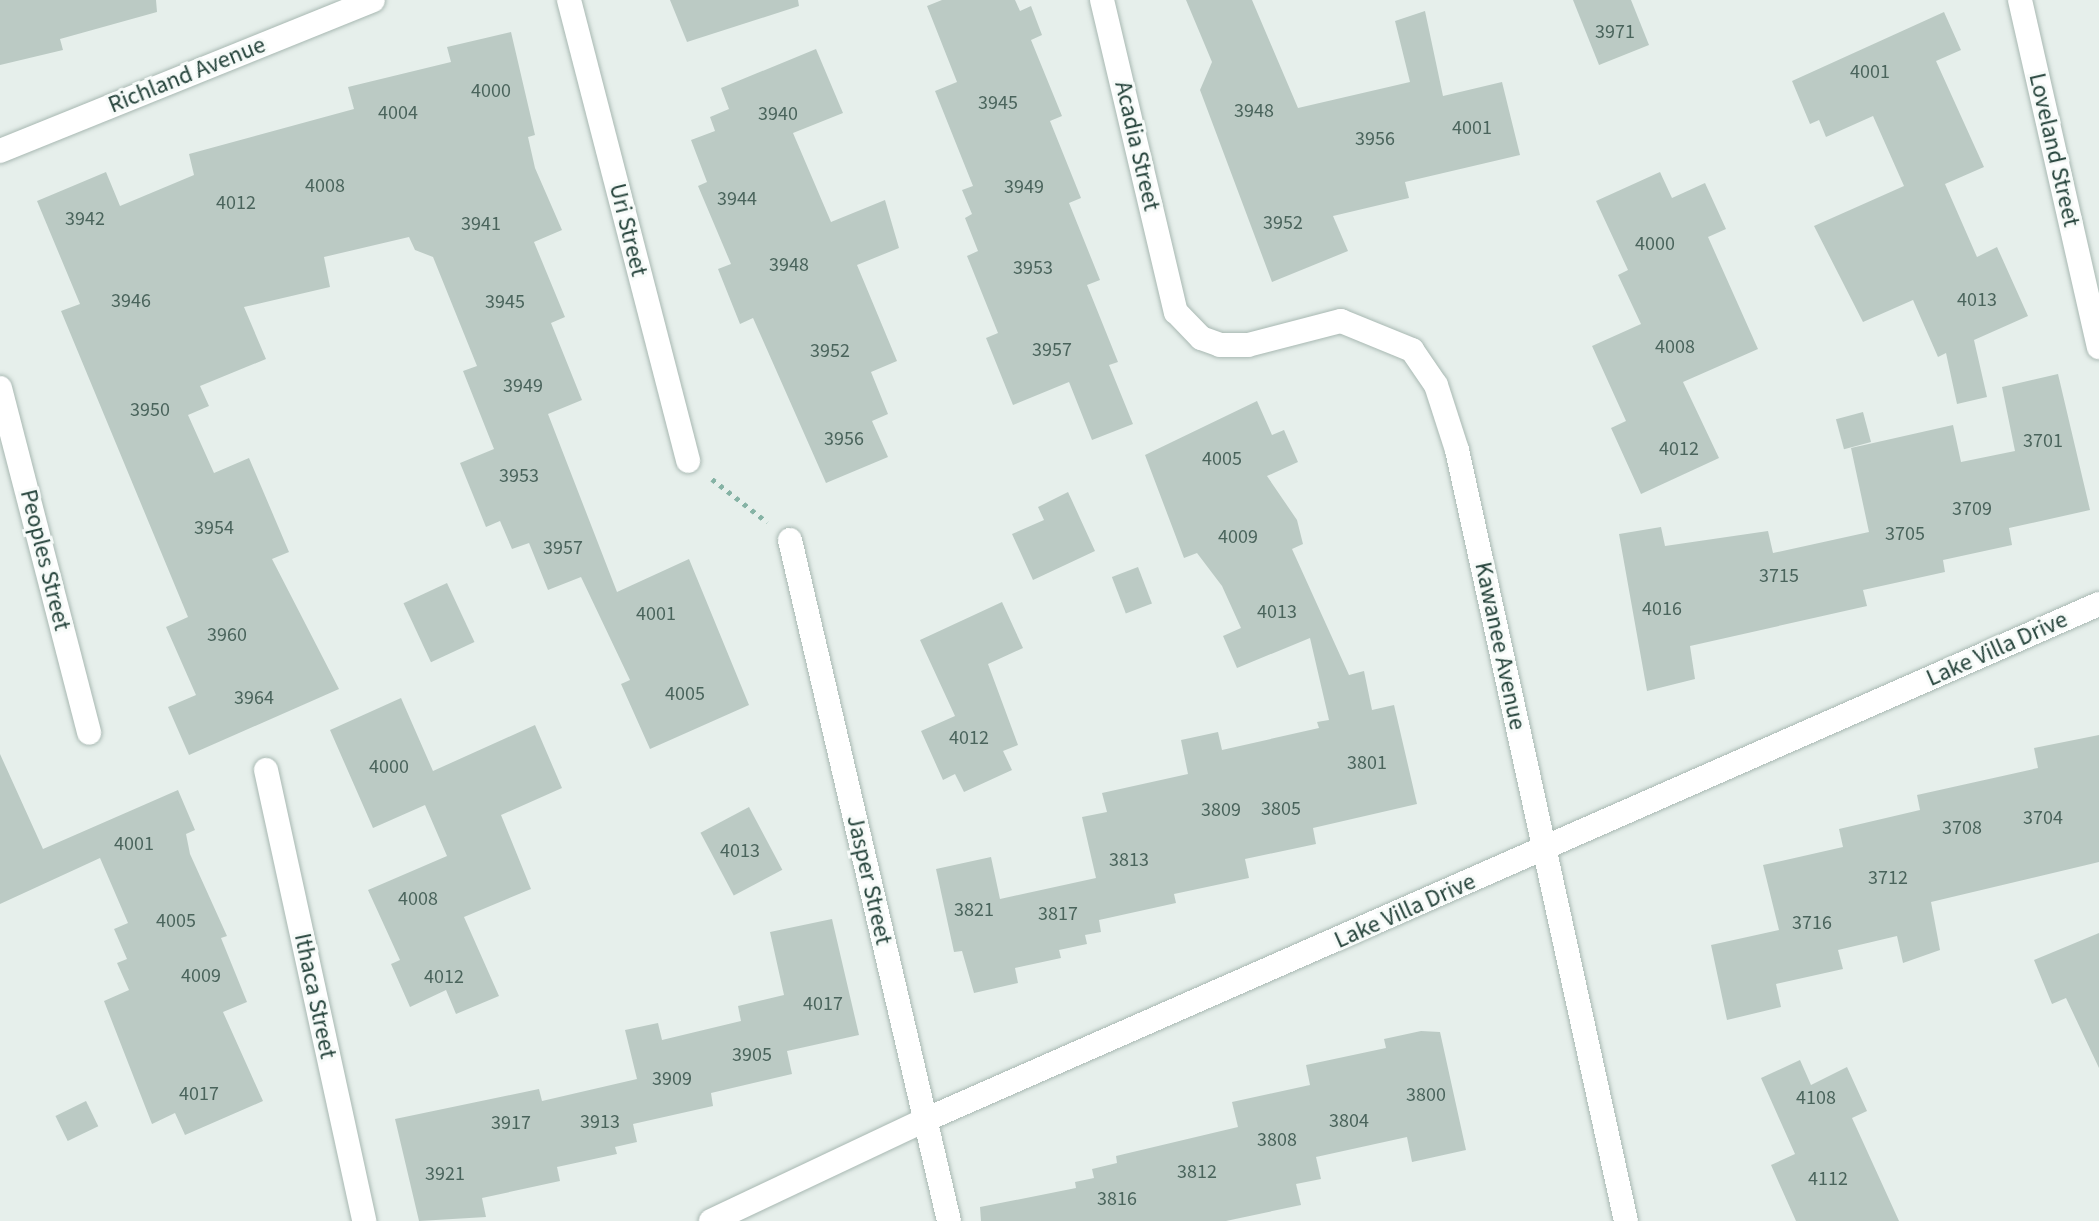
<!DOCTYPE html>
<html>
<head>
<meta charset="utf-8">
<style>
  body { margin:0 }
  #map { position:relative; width:2099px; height:1221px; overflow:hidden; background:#e6efeb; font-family:"Source Sans 3",sans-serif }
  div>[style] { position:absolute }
  .building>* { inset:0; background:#bbcac4; transform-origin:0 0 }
  .path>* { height:5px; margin-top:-2.5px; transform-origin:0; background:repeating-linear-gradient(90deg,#86b3a5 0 4px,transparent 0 10px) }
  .roads { filter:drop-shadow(0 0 2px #a8b8b2) drop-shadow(0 0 2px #a8b8b2) }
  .minor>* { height:24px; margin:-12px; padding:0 12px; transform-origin:12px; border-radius:12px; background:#fff }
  span { translate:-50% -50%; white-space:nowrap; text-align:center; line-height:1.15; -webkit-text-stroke:6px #f7fbf9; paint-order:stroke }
  .number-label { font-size:20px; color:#4a645c }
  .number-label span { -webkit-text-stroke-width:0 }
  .street-label { font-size:24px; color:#24423a }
</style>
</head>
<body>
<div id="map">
  <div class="building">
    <div style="clip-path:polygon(0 0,156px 0,157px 12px,60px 39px,63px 50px,0 65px)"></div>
    <div style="clip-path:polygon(670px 0,798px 0,799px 6px,687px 42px)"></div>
    <div style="clip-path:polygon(942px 0,1015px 0,1020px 11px,1031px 6px,1042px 35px,1031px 40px,1062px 116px,1050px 121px,1081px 198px,1069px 203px,1100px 280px,1087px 285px,1118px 362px,1109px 365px,1133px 424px,1092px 440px,1069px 382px,1013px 405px,986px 338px,998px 333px,967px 256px,978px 251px,965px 218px,972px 214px,962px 190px,973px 186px,935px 91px,957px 82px,927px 6px)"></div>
    <div style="clip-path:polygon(1186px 0,1252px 0,1298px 108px,1410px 82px,1395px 21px,1425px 11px,1443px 96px,1502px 82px,1520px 155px,1405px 182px,1409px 198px,1333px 216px,1348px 251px,1272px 282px,1200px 90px,1212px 62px)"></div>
    <div style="clip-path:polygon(1573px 0,1631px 0,1649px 45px,1599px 65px)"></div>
    <div style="clip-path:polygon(1944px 12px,1961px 50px,1936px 61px,1984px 167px,1945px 184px,1977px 257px,1997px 247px,2028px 316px,1974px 340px,1987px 397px,1957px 404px,1946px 353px,1938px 357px,1913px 300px,1863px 322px,1814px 226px,1904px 186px,1873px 116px,1826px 137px,1819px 120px,1810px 124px,1792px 81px)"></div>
    <div style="clip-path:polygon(511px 32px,535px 135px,528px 137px,535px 168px,562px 230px,534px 242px,565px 317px,551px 323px,582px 400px,548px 414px,617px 592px,689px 559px,749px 705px,650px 749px,621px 684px,630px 680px,581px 577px,548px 590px,529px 543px,512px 549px,500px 521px,486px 527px,460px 463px,494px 449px,463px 371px,477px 366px,433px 257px,415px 250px,409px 237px,324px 257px,330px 287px,244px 307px,266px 359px,200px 386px,209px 406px,188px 415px,214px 473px,249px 458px,289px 552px,272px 559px,339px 689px,189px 755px,168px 707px,196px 695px,166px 627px,188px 617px,61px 311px,80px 304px,37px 201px,106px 172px,120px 206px,194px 175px,189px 154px,354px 109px,348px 87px,451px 62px,447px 47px)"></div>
    <div style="clip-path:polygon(816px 49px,843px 113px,793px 133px,831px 222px,885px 200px,899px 248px,857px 265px,897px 361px,871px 372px,888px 414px,872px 421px,888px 457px,826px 483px,753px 318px,740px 324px,718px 269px,731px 264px,698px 186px,707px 182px,691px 140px,715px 131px,710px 117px,729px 109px,721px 88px)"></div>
    <div style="clip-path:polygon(1660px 172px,1672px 198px,1705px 183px,1726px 229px,1708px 237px,1758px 349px,1683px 382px,1719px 458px,1641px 494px,1611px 428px,1626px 421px,1592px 346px,1641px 324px,1618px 275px,1628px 270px,1596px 201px)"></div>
    <div style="clip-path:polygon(2058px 374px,2090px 510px,2009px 528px,2012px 545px,1943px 560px,1945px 572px,1863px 590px,1867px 606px,1690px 646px,1695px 679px,1647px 691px,1619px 534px,1661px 527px,1665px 546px,1768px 531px,1773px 553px,1869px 532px,1851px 448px,1953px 425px,1961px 462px,2015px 451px,2002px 387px)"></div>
    <div style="clip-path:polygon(1257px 401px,1272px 435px,1284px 430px,1298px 462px,1267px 476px,1297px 520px,1303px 544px,1292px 549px,1349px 675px,1364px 671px,1372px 710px,1394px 705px,1417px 804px,1313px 828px,1316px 844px,1245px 859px,1249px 878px,1174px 894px,1176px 903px,1099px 920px,1101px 932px,1085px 935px,1087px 944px,1059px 950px,1061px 958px,1015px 968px,1018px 983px,974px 993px,962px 951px,954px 952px,936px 869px,991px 857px,1000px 899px,1096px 878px,1082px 817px,1107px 812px,1102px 793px,1188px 774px,1181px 740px,1218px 732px,1222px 750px,1319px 728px,1317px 722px,1329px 720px,1310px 638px,1237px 668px,1223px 636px,1241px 628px,1222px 586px,1197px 553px,1184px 558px,1145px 455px)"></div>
    <div style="left:1863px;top:412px;width:31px;height:28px;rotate:75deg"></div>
    <div style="clip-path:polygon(1068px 492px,1095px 551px,1033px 580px,1012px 534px,1044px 520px,1038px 507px)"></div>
    <div style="left:1138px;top:567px;width:39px;height:28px;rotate:69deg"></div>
    <div style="left:447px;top:583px;width:65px;height:48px;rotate:65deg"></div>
    <div style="clip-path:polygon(1002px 602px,1023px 648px,988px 664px,1018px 745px,1003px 751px,1012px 770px,964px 792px,955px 774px,943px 780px,921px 731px,955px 716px,920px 640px)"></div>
    <div style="clip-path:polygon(401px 698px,433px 771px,535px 725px,562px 788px,501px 815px,531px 889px,464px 917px,499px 996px,456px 1014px,446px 990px,410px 1007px,391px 964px,400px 960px,368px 890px,447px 856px,425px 805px,373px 828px,330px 730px)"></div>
    <div style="clip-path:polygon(2099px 735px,2099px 862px,1931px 902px,1940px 950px,1903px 963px,1897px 936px,1838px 950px,1843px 969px,1776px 984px,1781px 1007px,1727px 1020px,1711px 945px,1779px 930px,1763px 865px,1843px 847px,1839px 829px,1920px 810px,1917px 795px,2038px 768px,2034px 748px)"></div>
    <div style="clip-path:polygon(0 754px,43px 849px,178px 790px,195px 830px,186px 834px,190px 854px,227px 936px,221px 938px,247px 1002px,223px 1012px,263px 1101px,185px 1135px,175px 1113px,152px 1124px,104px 1001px,129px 990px,117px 963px,127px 959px,114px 929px,128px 923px,100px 858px,0 904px)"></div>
    <div style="left:749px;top:807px;width:71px;height:55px;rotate:62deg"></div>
    <div style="clip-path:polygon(832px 919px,859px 1035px,787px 1051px,792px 1074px,711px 1093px,713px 1106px,633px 1124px,637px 1142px,615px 1147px,617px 1154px,557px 1167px,560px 1181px,482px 1198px,486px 1217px,419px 1221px,395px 1119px,539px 1089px,542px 1101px,637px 1079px,625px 1030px,658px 1023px,662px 1040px,741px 1021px,738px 1006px,784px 995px,770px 932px)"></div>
    <div style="clip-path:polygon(2099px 933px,2099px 1068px,2066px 998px,2052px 1004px,2034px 960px)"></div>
    <div style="clip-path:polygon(1421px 1031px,1440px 1032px,1466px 1150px,1412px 1162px,1407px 1137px,1316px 1157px,1321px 1179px,1296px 1184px,1301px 1205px,1226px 1221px,981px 1221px,980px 1207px,1076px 1188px,1075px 1182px,1094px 1178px,1092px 1169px,1117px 1163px,1116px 1156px,1238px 1127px,1232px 1102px,1310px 1085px,1306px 1065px,1386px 1048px,1384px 1039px)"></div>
    <div style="clip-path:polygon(1800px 1060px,1811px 1085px,1847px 1067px,1867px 1111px,1852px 1118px,1899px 1221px,1796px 1221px,1771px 1165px,1795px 1154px,1761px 1078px)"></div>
    <div style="left:86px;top:1101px;width:28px;height:34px;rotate:64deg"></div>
  </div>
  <div class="path">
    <div style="left:712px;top:479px;width:70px;rotate:38deg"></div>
  </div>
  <div class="roads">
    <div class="minor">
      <div style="left:569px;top:0;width:476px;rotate:75.5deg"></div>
      <div style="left:1102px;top:0;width:321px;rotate:76.7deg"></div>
      <div style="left:1176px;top:312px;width:36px;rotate:46deg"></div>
      <div style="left:1201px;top:338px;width:20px;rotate:20deg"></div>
      <div style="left:1220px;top:345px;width:28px"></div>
      <div style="left:1248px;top:345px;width:96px;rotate:-14.5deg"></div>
      <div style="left:1341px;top:321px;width:77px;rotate:22.2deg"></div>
      <div style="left:1412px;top:350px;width:42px;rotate:55.6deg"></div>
      <div style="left:1436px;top:385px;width:68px;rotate:72.1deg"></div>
      <div style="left:1457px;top:450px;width:789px;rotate:77.64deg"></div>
      <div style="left:2020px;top:0;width:356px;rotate:77.2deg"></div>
      <div style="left:0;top:151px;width:402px;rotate:-22deg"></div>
      <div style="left:0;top:388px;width:356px;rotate:75.5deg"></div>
      <div style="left:790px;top:540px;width:699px;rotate:76.86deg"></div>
      <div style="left:266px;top:770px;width:462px;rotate:77.7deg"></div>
      <div style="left:711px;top:1221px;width:237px;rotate:-25.3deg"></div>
      <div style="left:925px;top:1120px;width:1282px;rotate:-23.73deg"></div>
    </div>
  </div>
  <div class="number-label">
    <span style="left:1615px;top:32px">3971</span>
    <span style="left:1870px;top:72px">4001</span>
    <span style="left:491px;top:91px">4000</span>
    <span style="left:998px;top:103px">3945</span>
    <span style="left:1254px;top:111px">3948</span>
    <span style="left:398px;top:113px">4004</span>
    <span style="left:778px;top:114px">3940</span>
    <span style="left:1472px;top:128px">4001</span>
    <span style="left:1375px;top:139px">3956</span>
    <span style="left:325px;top:186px">4008</span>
    <span style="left:1024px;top:187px">3949</span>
    <span style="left:737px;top:199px">3944</span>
    <span style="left:236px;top:203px">4012</span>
    <span style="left:85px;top:219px">3942</span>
    <span style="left:1283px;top:223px">3952</span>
    <span style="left:481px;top:224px">3941</span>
    <span style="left:1655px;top:244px">4000</span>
    <span style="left:789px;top:265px">3948</span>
    <span style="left:1033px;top:268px">3953</span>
    <span style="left:1977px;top:300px">4013</span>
    <span style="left:131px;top:301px">3946</span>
    <span style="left:505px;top:302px">3945</span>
    <span style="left:1675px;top:347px">4008</span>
    <span style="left:1052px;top:350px">3957</span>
    <span style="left:830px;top:351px">3952</span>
    <span style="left:523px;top:386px">3949</span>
    <span style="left:150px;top:410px">3950</span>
    <span style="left:844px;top:439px">3956</span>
    <span style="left:2043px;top:441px">3701</span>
    <span style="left:1679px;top:449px">4012</span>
    <span style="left:1222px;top:459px">4005</span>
    <span style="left:519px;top:476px">3953</span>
    <span style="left:1972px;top:509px">3709</span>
    <span style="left:214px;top:528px">3954</span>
    <span style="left:1905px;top:534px">3705</span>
    <span style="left:1238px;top:537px">4009</span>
    <span style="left:563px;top:548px">3957</span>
    <span style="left:1779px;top:576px">3715</span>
    <span style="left:1662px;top:609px">4016</span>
    <span style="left:1277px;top:612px">4013</span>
    <span style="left:656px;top:614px">4001</span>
    <span style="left:227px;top:635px">3960</span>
    <span style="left:685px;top:694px">4005</span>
    <span style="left:254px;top:698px">3964</span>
    <span style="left:969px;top:738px">4012</span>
    <span style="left:1367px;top:763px">3801</span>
    <span style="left:389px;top:767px">4000</span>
    <span style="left:1281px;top:809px">3805</span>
    <span style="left:1221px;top:810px">3809</span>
    <span style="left:2043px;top:818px">3704</span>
    <span style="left:1962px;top:828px">3708</span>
    <span style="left:134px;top:844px">4001</span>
    <span style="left:740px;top:851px">4013</span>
    <span style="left:1129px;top:860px">3813</span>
    <span style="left:1888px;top:878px">3712</span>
    <span style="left:418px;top:899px">4008</span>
    <span style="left:974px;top:910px">3821</span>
    <span style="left:1058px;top:914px">3817</span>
    <span style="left:176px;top:921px">4005</span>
    <span style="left:1812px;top:923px">3716</span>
    <span style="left:201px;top:976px">4009</span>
    <span style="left:444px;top:977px">4012</span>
    <span style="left:823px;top:1004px">4017</span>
    <span style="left:752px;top:1055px">3905</span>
    <span style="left:672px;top:1079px">3909</span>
    <span style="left:199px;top:1094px">4017</span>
    <span style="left:1426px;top:1095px">3800</span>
    <span style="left:1816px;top:1098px">4108</span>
    <span style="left:1349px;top:1121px">3804</span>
    <span style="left:600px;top:1122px">3913</span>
    <span style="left:511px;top:1123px">3917</span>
    <span style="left:1277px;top:1140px">3808</span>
    <span style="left:1197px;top:1172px">3812</span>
    <span style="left:445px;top:1174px">3921</span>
    <span style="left:1828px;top:1179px">4112</span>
    <span style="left:1117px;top:1199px">3816</span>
  </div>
  <div class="street-label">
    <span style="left:187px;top:75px;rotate:-22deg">Richland Avenue</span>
    <span style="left:1137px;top:146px;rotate:77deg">Acadia Street</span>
    <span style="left:2054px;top:150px;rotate:77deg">Loveland Street</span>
    <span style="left:628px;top:230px;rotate:76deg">Uri Street</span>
    <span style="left:45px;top:560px;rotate:76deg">Peoples Street</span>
    <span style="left:1500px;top:646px;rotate:78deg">Kawanee Avenue</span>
    <span style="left:1997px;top:649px;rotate:-24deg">Lake Villa Drive</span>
    <span style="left:869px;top:880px;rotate:77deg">Jasper Street</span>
    <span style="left:1405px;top:911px;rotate:-24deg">Lake Villa Drive</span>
    <span style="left:315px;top:996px;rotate:78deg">Ithaca Street</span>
  </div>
</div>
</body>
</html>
